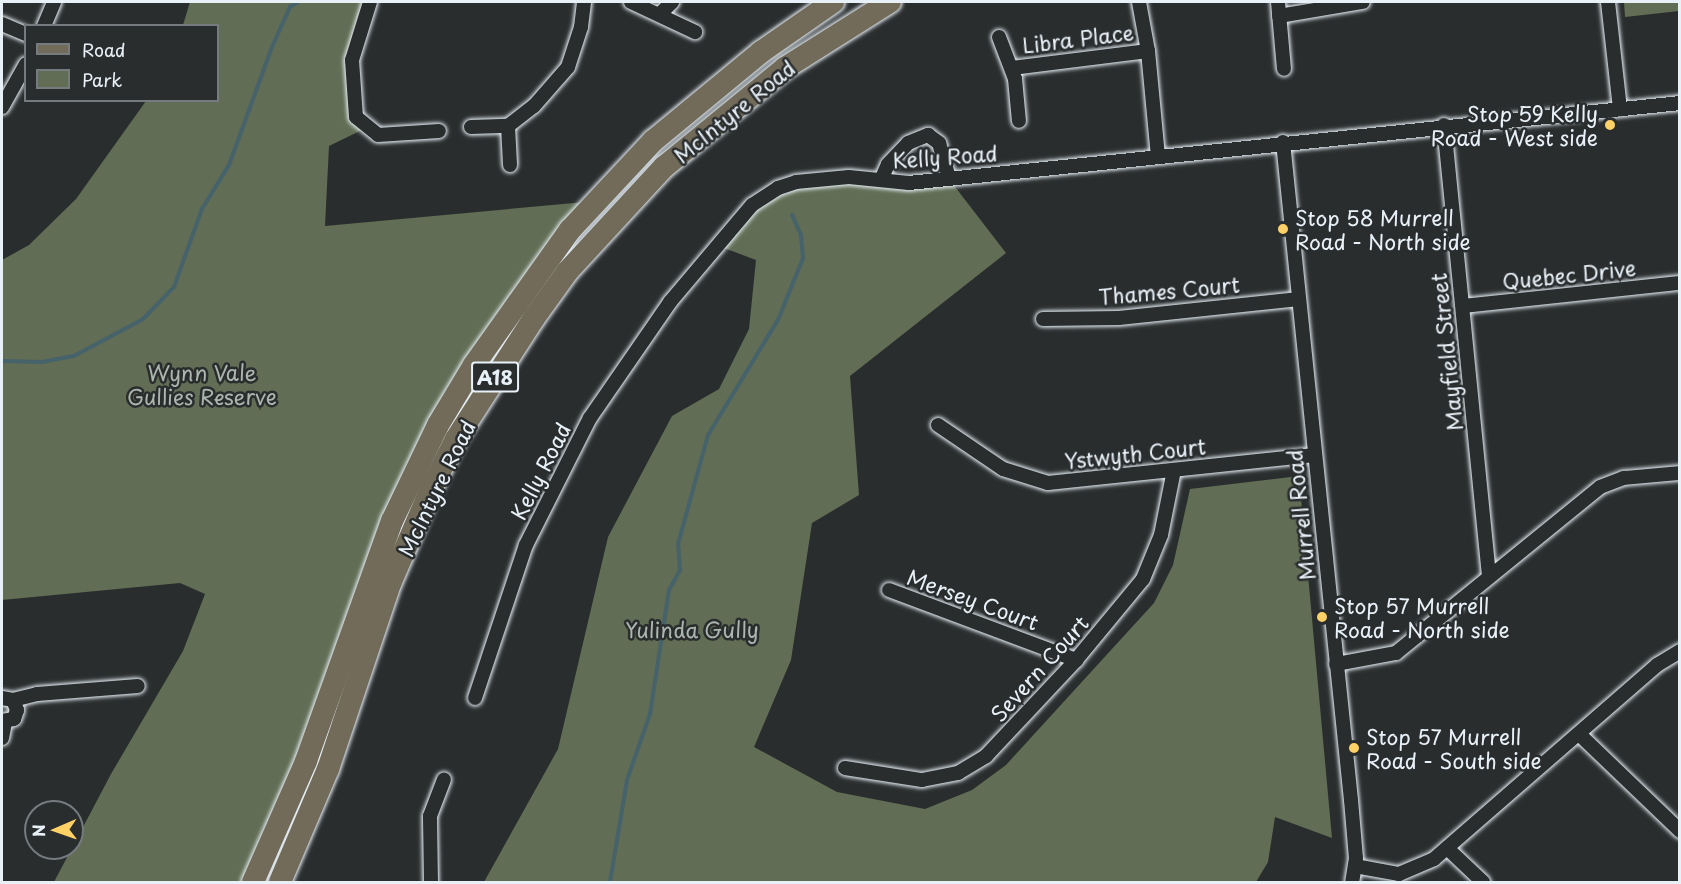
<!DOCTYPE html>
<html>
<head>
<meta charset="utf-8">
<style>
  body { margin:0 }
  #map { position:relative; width:1681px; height:884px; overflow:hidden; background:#2a2d2e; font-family:"Playpen Sans",sans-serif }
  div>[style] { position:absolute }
  .green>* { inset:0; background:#616d54 }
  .stream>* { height:4px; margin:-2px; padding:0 2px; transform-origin:2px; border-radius:2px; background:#46626b }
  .roads { filter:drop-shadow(0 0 2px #e8f1f8) drop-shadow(0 0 2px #e8f1f8) }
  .street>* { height:14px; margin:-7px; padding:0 7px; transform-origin:7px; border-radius:7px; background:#2a2d2e }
  .primary>* { height:22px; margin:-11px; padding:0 11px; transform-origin:11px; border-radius:11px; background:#726b5a }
  .dots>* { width:16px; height:16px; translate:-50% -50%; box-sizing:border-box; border:3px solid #2a2d2e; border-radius:50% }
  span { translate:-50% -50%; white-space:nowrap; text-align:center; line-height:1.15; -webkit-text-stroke:5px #2a2d2e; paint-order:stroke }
  .shield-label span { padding:2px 4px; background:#2a2d2e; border:2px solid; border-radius:4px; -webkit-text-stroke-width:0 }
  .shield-label { font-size:20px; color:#e8f1f8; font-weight:700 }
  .street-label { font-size:21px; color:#e8f1f8 }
  .poi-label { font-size:21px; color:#e8f1f8 }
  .right { translate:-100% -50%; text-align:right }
  .left { translate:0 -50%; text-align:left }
  .park-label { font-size:21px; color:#abb6ae }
  .frame { position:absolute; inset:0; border:3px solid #e8f1f8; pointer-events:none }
  .legend { position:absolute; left:24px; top:24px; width:195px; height:78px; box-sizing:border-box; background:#2a2d2e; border:2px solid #767b7f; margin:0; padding:8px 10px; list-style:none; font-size:18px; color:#e8f1f8 }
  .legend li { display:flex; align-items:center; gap:12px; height:30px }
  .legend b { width:30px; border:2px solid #767b7f }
  .north { position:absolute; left:24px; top:800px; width:60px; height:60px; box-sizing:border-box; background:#2a2d2e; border:2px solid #767b7f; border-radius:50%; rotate:268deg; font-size:16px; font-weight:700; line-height:24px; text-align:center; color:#e8f1f8 }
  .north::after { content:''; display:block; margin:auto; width:21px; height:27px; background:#ffd166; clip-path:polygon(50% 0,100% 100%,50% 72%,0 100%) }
</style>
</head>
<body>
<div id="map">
  <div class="green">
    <div style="clip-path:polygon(190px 2px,370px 2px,352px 92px,366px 128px,329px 146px,325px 226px,596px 201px,438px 425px,253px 882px,54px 882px,111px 774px,183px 651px,205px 594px,180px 583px,2px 600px,2px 260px,29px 245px,76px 199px,146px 101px,218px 100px,218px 26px,183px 25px)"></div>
    <div style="clip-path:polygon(1624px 2px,1679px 2px,1679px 11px,1625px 17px)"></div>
    <div style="clip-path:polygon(949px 179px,1006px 253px,850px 376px,859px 495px,812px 523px,791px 660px,754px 747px,837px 792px,925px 809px,972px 790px,1006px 765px,1154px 603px,1173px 565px,1190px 489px,1299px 476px,1332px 838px,1275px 817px,1268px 862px,1256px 882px,484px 882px,558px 749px,608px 537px,672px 416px,719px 389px,749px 329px,756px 260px,716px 245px,752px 205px,796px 182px)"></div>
  </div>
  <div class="stream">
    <div style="left:2px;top:361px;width:40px;rotate:1.4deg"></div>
    <div style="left:42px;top:362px;width:33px;rotate:-11deg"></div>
    <div style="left:74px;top:356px;width:78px;rotate:-28.2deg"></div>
    <div style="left:143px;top:319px;width:45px;rotate:-45.9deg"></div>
    <div style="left:174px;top:287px;width:83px;rotate:-70.3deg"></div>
    <div style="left:202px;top:209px;width:52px;rotate:-58.5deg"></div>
    <div style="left:229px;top:165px;width:126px;rotate:-70deg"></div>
    <div style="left:272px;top:47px;width:44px;rotate:-65.8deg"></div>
    <div style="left:290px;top:7px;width:9px;rotate:-32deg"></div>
    <div style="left:610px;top:882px;width:103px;rotate:-80.5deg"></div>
    <div style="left:627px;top:780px;width:70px;rotate:-70.8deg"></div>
    <div style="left:650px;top:714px;width:125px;rotate:-81.3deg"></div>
    <div style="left:669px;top:590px;width:23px;rotate:-61deg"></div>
    <div style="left:680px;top:570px;width:26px;rotate:-94deg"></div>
    <div style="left:678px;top:544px;width:113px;rotate:-74.6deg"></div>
    <div style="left:708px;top:435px;width:135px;rotate:-58.7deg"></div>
    <div style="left:778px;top:320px;width:67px;rotate:-68deg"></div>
    <div style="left:803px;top:258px;width:23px;rotate:-95deg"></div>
    <div style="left:801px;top:235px;width:22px;rotate:-114deg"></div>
  </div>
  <div class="roads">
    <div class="street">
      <div style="left:370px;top:2px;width:61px;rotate:107.2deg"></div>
      <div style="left:352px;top:60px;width:57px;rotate:86deg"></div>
      <div style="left:356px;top:117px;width:28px;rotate:39deg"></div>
      <div style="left:378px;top:135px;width:61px;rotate:-3.8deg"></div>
      <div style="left:631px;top:2px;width:71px;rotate:25.1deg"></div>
      <div style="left:1139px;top:2px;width:50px;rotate:79.6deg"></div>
      <div style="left:1148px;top:51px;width:106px;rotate:84.6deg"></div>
      <div style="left:1278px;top:2px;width:67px;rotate:84.9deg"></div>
      <div style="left:1608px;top:2px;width:108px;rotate:83.6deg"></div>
      <div style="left:661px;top:13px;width:16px;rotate:-45deg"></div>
      <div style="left:1279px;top:16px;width:85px;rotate:-9.5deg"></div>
      <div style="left:2px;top:24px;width:26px;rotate:23deg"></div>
      <div style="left:44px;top:26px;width:26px;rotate:-67deg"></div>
      <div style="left:999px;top:37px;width:45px;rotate:69.1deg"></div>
      <div style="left:1015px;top:79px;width:42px;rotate:84.6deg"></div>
      <div style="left:1012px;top:68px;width:137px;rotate:-7.1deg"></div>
      <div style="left:2px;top:107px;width:49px;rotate:-60.8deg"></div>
      <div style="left:1444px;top:125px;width:453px;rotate:84.3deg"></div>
      <div style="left:508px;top:126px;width:39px;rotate:87deg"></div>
      <div style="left:471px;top:127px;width:37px;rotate:-2deg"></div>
      <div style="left:508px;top:126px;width:33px;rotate:-38deg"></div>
      <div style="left:534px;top:106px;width:52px;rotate:-48.9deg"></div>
      <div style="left:568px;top:67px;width:42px;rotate:-72deg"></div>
      <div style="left:581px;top:27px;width:25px;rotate:-83deg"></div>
      <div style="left:1283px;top:142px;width:662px;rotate:84.1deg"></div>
      <div style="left:1351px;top:800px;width:58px;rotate:85.1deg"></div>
      <div style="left:1356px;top:858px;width:24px;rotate:99deg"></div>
      <div style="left:881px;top:180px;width:17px;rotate:-66deg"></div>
      <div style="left:888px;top:164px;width:29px;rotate:-46deg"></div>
      <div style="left:908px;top:143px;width:22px;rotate:-22deg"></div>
      <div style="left:928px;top:135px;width:14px;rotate:36deg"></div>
      <div style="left:939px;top:143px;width:37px;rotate:74deg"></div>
      <div style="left:1463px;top:306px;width:218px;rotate:-6.1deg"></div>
      <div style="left:1043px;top:319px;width:76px;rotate:-0.8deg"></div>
      <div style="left:1119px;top:318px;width:181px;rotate:-6deg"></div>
      <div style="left:938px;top:425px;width:78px;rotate:34.1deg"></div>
      <div style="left:1003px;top:469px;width:47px;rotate:17.3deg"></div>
      <div style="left:1048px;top:483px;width:268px;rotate:-6deg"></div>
      <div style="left:889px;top:590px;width:200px;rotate:20.5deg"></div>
      <div style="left:1336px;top:664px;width:61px;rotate:-10.4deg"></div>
      <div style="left:1396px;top:653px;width:263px;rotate:-39.1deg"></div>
      <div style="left:1600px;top:487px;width:26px;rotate:-21deg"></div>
      <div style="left:1624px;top:478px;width:56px;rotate:-5.1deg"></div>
      <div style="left:2px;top:698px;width:11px;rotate:10deg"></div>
      <div style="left:13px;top:700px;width:11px;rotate:68deg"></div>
      <div style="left:17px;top:710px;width:9px;rotate:108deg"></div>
      <div style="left:14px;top:719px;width:12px;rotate:171deg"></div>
      <div style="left:475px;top:698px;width:161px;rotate:-71.6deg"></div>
      <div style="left:526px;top:545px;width:142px;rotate:-63.3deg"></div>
      <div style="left:590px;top:418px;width:141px;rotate:-55.4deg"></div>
      <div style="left:670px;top:302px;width:127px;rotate:-49.8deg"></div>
      <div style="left:752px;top:205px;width:31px;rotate:-33deg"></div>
      <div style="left:778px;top:188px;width:19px;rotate:-18deg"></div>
      <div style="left:796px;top:182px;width:53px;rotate:-5.4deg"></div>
      <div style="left:849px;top:177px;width:60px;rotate:5.7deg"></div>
      <div style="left:909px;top:183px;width:775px;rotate:-5.92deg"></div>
      <div style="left:13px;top:700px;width:25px;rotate:-14deg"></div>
      <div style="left:37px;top:694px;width:101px;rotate:-4.5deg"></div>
      <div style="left:1580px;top:735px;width:139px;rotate:43.8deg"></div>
      <div style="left:2px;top:738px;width:15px;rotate:-79deg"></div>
      <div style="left:845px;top:768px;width:78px;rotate:8.9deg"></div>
      <div style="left:922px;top:780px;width:37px;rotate:-11deg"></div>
      <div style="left:958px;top:773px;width:33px;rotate:-31deg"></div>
      <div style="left:986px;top:756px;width:132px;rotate:-46.8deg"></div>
      <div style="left:1076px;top:660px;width:105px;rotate:-50.4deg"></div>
      <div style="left:1143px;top:579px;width:48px;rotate:-67.8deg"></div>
      <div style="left:1161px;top:535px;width:66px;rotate:-78.7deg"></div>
      <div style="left:1447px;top:848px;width:50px;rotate:43.4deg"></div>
      <div style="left:1355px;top:866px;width:45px;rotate:10.3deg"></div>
      <div style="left:1399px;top:874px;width:38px;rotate:-23deg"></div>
      <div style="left:1434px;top:859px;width:296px;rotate:-41deg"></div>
      <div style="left:1657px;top:665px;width:27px;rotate:-31deg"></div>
      <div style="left:431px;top:882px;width:66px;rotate:-90.9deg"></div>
      <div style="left:430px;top:816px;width:39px;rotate:-69deg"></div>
    </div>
    <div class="primary">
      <div style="left:253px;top:882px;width:132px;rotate:-66.3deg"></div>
      <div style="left:306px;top:761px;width:255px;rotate:-70.3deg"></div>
      <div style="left:392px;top:521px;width:106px;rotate:-64.4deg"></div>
      <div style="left:438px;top:425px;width:70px;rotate:-59deg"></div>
      <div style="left:474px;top:365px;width:166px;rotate:-54.6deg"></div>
      <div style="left:570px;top:230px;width:122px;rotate:-47deg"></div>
      <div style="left:653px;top:141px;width:140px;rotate:-39.5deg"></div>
      <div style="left:761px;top:52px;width:88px;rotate:-34.8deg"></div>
      <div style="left:280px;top:882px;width:123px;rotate:-67deg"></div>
      <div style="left:328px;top:769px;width:195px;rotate:-71.5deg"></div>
      <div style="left:390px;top:584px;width:101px;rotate:-66.7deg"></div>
      <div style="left:430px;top:491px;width:58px;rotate:-63.4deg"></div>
      <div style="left:456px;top:439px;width:144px;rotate:-57.2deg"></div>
      <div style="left:534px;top:318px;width:57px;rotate:-54.3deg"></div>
      <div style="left:567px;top:272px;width:143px;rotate:-47.3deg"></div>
      <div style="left:664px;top:167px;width:156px;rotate:-39.3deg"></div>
      <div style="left:785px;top:68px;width:124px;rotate:-32.2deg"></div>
    </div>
  </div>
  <div class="dots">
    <div style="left:1610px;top:125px;background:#ffd166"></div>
    <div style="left:1283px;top:229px;background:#ffd166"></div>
    <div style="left:1322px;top:617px;background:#ffd166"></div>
    <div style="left:1354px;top:748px;background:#ffd166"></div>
  </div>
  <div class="shield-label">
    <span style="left:495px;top:377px">A18</span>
  </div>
  <div class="street-label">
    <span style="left:1078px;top:38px;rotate:-7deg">Libra Place</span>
    <span style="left:734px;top:111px;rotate:-39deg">McIntyre Road</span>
    <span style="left:945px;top:156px;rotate:-4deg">Kelly Road</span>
    <span style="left:1569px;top:274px;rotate:-6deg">Quebec Drive</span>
    <span style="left:1169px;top:290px;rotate:-5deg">Thames Court</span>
    <span style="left:1446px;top:352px;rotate:-96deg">Mayfield Street</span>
    <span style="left:1135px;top:453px;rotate:-6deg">Ystwyth Court</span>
    <span style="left:540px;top:471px;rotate:-63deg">Kelly Road</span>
    <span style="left:436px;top:488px;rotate:-64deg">McIntyre Road</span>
    <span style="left:1300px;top:515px;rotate:-96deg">Murrell Road</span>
    <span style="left:973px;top:599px;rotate:20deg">Mersey Court</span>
    <span style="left:1039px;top:668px;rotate:-48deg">Severn Court</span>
  </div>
  <div class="poi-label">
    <span class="right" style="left:1598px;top:125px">Stop 59 Kelly<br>Road - West side</span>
    <span class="left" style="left:1295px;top:229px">Stop 58 Murrell<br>Road - North side</span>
    <span class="left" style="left:1334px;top:617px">Stop 57 Murrell<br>Road - North side</span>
    <span class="left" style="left:1366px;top:748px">Stop 57 Murrell<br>Road - South side</span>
  </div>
  <div class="park-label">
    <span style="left:202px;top:384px">Wynn Vale<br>Gullies Reserve</span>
    <span style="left:692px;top:629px">Yulinda Gully</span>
  </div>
  <div class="frame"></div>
  <ul class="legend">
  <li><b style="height:8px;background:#726b5a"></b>Road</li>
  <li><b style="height:16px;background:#616d54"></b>Park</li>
  </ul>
  <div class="north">N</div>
</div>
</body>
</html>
